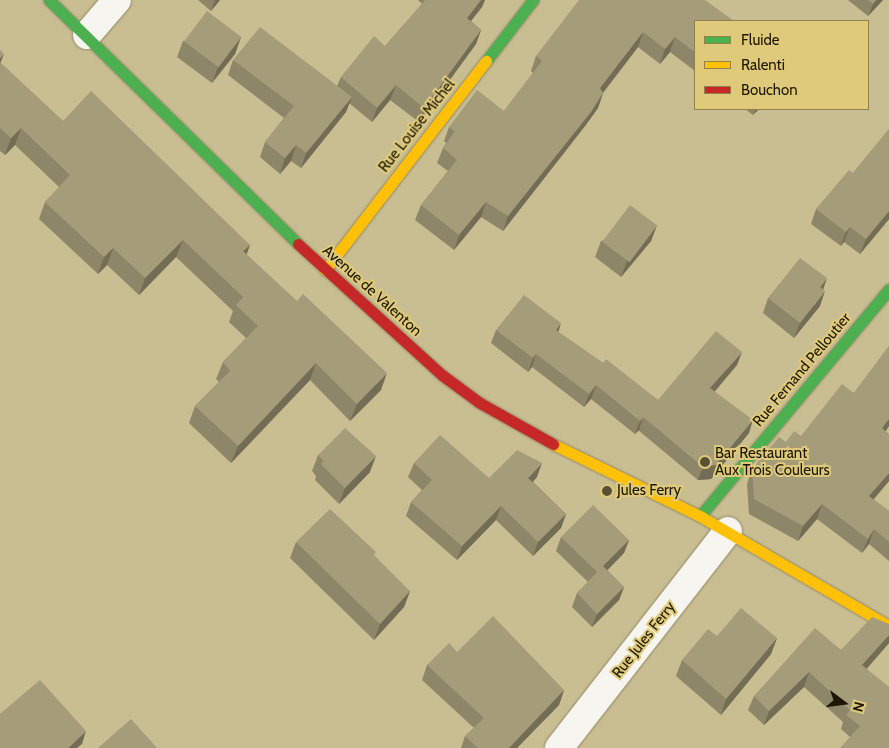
<!DOCTYPE html>
<html>
<head>
<meta charset="utf-8">
<style>
  body { margin:0 }
  #map { position:relative; width:889px; height:748px; overflow:hidden; background:#c9bd92; font-family:Cabin,sans-serif }
  div>[style] { position:absolute }
  .roads { filter:drop-shadow(0 0 1px #928966) drop-shadow(0 0 1px #928966) }
  .street>* { height:28px; margin:-14px; padding:0 14px; transform-origin:14px; border-radius:14px; background:#f7f5ef }
  .fast>* { height:11px; margin:-5.5px; padding:0 5.5px; transform-origin:5.5px; border-radius:5.5px; background:#4caf50 }
  .slow>* { height:11px; margin:-5.5px; padding:0 5.5px; transform-origin:5.5px; border-radius:5.5px; background:#ffc107 }
  .jam>* { height:11px; margin:-5.5px; padding:0 5.5px; transform-origin:5.5px; border-radius:5.5px; background:#c62828 }
  .wall>* { inset:0; background:#8e8669 }
  .shaded-wall>* { inset:0; background:#746d55 }
  .building>* { inset:0; background:#a59c7a; transform-origin:0 0 }
  .dots>* { width:14px; height:14px; translate:-50% -50%; box-sizing:border-box; border:2px solid #dfca7c; border-radius:50% }
  span { translate:-50% -50%; white-space:nowrap; text-align:center; line-height:1.15; -webkit-text-stroke:4px #dfca7c; paint-order:stroke }
  .street-label { font-size:15px; color:#1d1701 }
  .poi-label { font-size:15px; color:#1d1701 }
  .left { translate:0 -50%; text-align:left }
  .legend { position:absolute; left:694px; top:20px; width:175px; height:90px; box-sizing:border-box; background:#dfca7c; border:1px solid #91824b; margin:0; padding:6px 9px; list-style:none; font-size:15px; color:#1d1701 }
  .legend li { display:flex; align-items:center; gap:10px; height:25px }
  .legend b { width:25px; border:1px solid #91824b }
  .north { position:absolute; left:819px; top:678px; width:50px; height:50px; -webkit-text-stroke:4px #dfca7c; paint-order:stroke; rotate:105deg; font-size:14px; font-weight:700; line-height:20px; text-align:center; color:#1d1701 }
  .north::after { content:''; display:block; margin:auto; width:18px; height:22px; background:#1d1701; clip-path:polygon(50% 0,100% 100%,50% 72%,0 100%) }
</style>
</head>
<body>
<div id="map">
  <div class="roads">
    <div class="street">
      <div style="left:87px;top:35px;width:46px;rotate:-49.4deg"></div>
      <div style="left:559px;top:748px;width:275px;rotate:-52.1deg"></div>
    </div>
    <div class="fast">
      <div style="left:49px;top:0;width:349px;rotate:44.4deg"></div>
      <div style="left:486px;top:61px;width:77px;rotate:-52.4deg"></div>
      <div style="left:700px;top:516px;width:295px;rotate:-50.2deg"></div>
    </div>
    <div class="slow">
      <div style="left:325px;top:270px;width:264px;rotate:-52.4deg"></div>
      <div style="left:553px;top:444px;width:164px;rotate:26.1deg"></div>
      <div style="left:700px;top:516px;width:219px;rotate:30.2deg"></div>
    </div>
    <div class="jam">
      <div style="left:298px;top:244px;width:195px;rotate:42.3deg"></div>
      <div style="left:442px;top:375px;width:47px;rotate:36.4deg"></div>
      <div style="left:480px;top:403px;width:84px;rotate:29.3deg"></div>
    </div>
  </div>
  <div class="wall">
    <div style="clip-path:polygon(198px 0,220px 0,211px 11px)"></div>
    <div style="clip-path:polygon(418px 0,485px 0,482px 7px,471px 21px,481px 30px,476px 44px,419px 122px,390px 100px,372px 122px,349px 103px,346px 112px,301px 168px,291px 161px,280px 174px,260px 157px,265px 142px,284px 118px,228px 75px,233px 60px,337px 86px,341px 77px,385px 46px,422px 4px)"></div>
    <div style="clip-path:polygon(848px 0,883px 0,868px 16px)"></div>
    <div style="clip-path:polygon(695px 21px,695px 71px,670px 52px,660px 64px,638px 47px,603px 93px,598px 108px,585px 126px,503px 231px,481px 217px,454px 250px,415px 220px,421px 205px,448px 171px,437px 163px,443px 148px,446px 143px,444px 141px,449px 127px,504px 111px,533px 73px,531px 71px,536px 56px)"></div>
    <div style="clip-path:polygon(241px 37px,235px 54px,212px 83px,177px 57px,183px 41px)"></div>
    <div style="clip-path:polygon(0 50px,0 63px,63px 121px,250px 245px,246px 254px,381px 390px,350px 421px,310px 380px,231px 463px,189px 423px,195px 406px,219px 382px,216px 379px,223px 362px,246px 338px,229px 322px,233px 311px,176px 257px,139px 295px,107px 265px,98px 274px,39px 219px,45px 202px,59px 187px,15px 145px,5px 155px,0 151px)"></div>
    <div style="clip-path:polygon(745px 109px,759px 109px,753px 115px)"></div>
    <div style="clip-path:polygon(889px 129px,889px 219px,860px 254px,844px 242px,841px 246px,811px 224px,816px 209px,853px 173px)"></div>
    <div style="clip-path:polygon(657px 225px,651px 241px,621px 277px,595px 257px,601px 241px)"></div>
    <div style="clip-path:polygon(768px 298px,820px 306px,794px 338px,763px 313px)"></div>
    <div style="clip-path:polygon(496px 330px,558px 332px,603px 363px,658px 400px,737px 365px,714px 391px,749px 433px,711px 479px,698px 480px,638px 430px,639px 430px,635px 434px,591px 399px,584px 407px,532px 367px,528px 372px,491px 343px)"></div>
    <div style="clip-path:polygon(889px 346px,889px 426px,886px 431px,889px 481px,873px 499px,889px 511px,889px 561px,869px 544px,862px 553px,817px 519px,798px 541px,749px 514px,747px 484px,752px 469px,786px 442px,801px 436px,854px 393px)"></div>
    <div style="clip-path:polygon(318px 455px,370px 472px,339px 504px,315px 480px,316px 476px,312px 471px)"></div>
    <div style="clip-path:polygon(414px 463px,489px 478px,537px 477px,533px 482px,566px 514px,561px 528px,533px 556px,496px 520px,457px 560px,406px 516px,411px 502px,422px 490px,408px 477px)"></div>
    <div style="clip-path:polygon(561px 537px,629px 540px,624px 553px,607px 570px,624px 587px,619px 600px,592px 627px,572px 607px,577px 593px,588px 582px,556px 551px)"></div>
    <div style="clip-path:polygon(296px 542px,410px 591px,404px 607px,374px 640px,290px 558px)"></div>
    <div style="clip-path:polygon(889px 624px,889px 643px,866px 669px,889px 748px,850px 737px,841px 729px,843px 722px,804px 687px,764px 725px,748px 710px,754px 696px)"></div>
    <div style="clip-path:polygon(717px 636px,777px 638px,771px 654px,721px 715px,676px 676px,682px 660px)"></div>
    <div style="clip-path:polygon(457px 652px,564px 690px,559px 705px,517px 748px,461px 748px,465px 736px,474px 728px,422px 680px,427px 665px)"></div>
  </div>
  <div class="shaded-wall">
    <div style="clip-path:polygon(215px 0,220px 0,211px 11px)"></div>
    <div style="clip-path:polygon(481px 0,485px 0,482px 7px,462px 32px,467px 18px)"></div>
    <div style="clip-path:polygon(876px 0,883px 0,868px 16px,873px 4px)"></div>
    <div style="clip-path:polygon(481px 30px,476px 44px,419px 122px,424px 108px)"></div>
    <div style="clip-path:polygon(643px 32px,638px 47px,595px 103px,600px 88px)"></div>
    <div style="clip-path:polygon(241px 37px,235px 54px,212px 83px,218px 67px)"></div>
    <div style="clip-path:polygon(675px 37px,670px 52px,660px 64px,665px 49px)"></div>
    <div style="clip-path:polygon(4px 54px,0 64px,0 58px)"></div>
    <div style="clip-path:polygon(396px 85px,390px 100px,372px 122px,377px 108px)"></div>
    <div style="clip-path:polygon(603px 93px,598px 108px,585px 126px,503px 231px,508px 216px)"></div>
    <div style="clip-path:polygon(352px 97px,346px 112px,301px 168px,306px 153px)"></div>
    <div style="clip-path:polygon(756px 109px,759px 109px,753px 115px)"></div>
    <div style="clip-path:polygon(21px 128px,15px 145px,5px 155px,11px 138px)"></div>
    <div style="clip-path:polygon(296px 145px,291px 161px,280px 174px,285px 158px)"></div>
    <div style="clip-path:polygon(486px 202px,481px 217px,454px 250px,459px 235px)"></div>
    <div style="clip-path:polygon(889px 211px,889px 219px,860px 254px,866px 239px)"></div>
    <div style="clip-path:polygon(657px 225px,651px 241px,621px 277px,627px 261px)"></div>
    <div style="clip-path:polygon(850px 227px,844px 242px,841px 246px,846px 232px)"></div>
    <div style="clip-path:polygon(183px 240px,176px 257px,139px 295px,145px 278px)"></div>
    <div style="clip-path:polygon(250px 245px,244px 262px,243px 251px)"></div>
    <div style="clip-path:polygon(113px 248px,107px 265px,98px 274px,104px 257px)"></div>
    <div style="clip-path:polygon(827px 278px,822px 293px,820px 287px)"></div>
    <div style="clip-path:polygon(825px 291px,820px 306px,794px 338px,800px 323px)"></div>
    <div style="clip-path:polygon(561px 323px,557px 337px,556px 330px)"></div>
    <div style="clip-path:polygon(742px 352px,737px 365px,706px 402px,710px 388px)"></div>
    <div style="clip-path:polygon(536px 354px,532px 367px,528px 372px,533px 358px)"></div>
    <div style="clip-path:polygon(316px 363px,310px 380px,231px 463px,238px 446px)"></div>
    <div style="clip-path:polygon(387px 373px,381px 390px,350px 421px,357px 404px)"></div>
    <div style="clip-path:polygon(596px 385px,591px 399px,584px 407px,589px 394px)"></div>
    <div style="clip-path:polygon(643px 417px,639px 430px,635px 434px,640px 421px)"></div>
    <div style="clip-path:polygon(889px 419px,889px 426px,877px 443px,882px 428px)"></div>
    <div style="clip-path:polygon(753px 420px,749px 433px,711px 479px,698px 480px,703px 467px)"></div>
    <div style="clip-path:polygon(376px 456px,370px 472px,339px 504px,345px 488px)"></div>
    <div style="clip-path:polygon(542px 463px,537px 477px,523px 492px,528px 478px)"></div>
    <div style="clip-path:polygon(889px 473px,889px 481px,864px 511px,869px 496px)"></div>
    <div style="clip-path:polygon(822px 504px,817px 519px,798px 541px,803px 526px)"></div>
    <div style="clip-path:polygon(501px 506px,496px 520px,457px 560px,462px 546px)"></div>
    <div style="clip-path:polygon(566px 514px,561px 528px,533px 556px,538px 542px)"></div>
    <div style="clip-path:polygon(874px 529px,869px 544px,862px 553px,868px 539px)"></div>
    <div style="clip-path:polygon(629px 540px,624px 553px,598px 580px,603px 566px)"></div>
    <div style="clip-path:polygon(624px 587px,619px 600px,592px 627px,597px 614px)"></div>
    <div style="clip-path:polygon(410px 591px,404px 607px,374px 640px,380px 624px)"></div>
    <div style="clip-path:polygon(889px 635px,889px 643px,857px 680px,862px 665px)"></div>
    <div style="clip-path:polygon(777px 638px,771px 654px,721px 715px,726px 699px)"></div>
    <div style="clip-path:polygon(809px 672px,804px 687px,764px 725px,769px 711px)"></div>
    <div style="clip-path:polygon(564px 690px,559px 705px,517px 748px,509px 748px)"></div>
    <div style="clip-path:polygon(86px 731px,82px 744px,77px 748px,68px 748px)"></div>
  </div>
  <div class="building">
    <div style="clip-path:polygon(425px 0,481px 0,467px 18px,481px 30px,424px 108px,396px 85px,377px 108px,341px 77px,374px 36px,385px 46px)"></div>
    <div style="clip-path:polygon(579px 0,705px 0,734px 21px,695px 21px,695px 52px,675px 37px,665px 49px,643px 32px,600px 88px,603px 93px,591px 112px,508px 216px,486px 202px,459px 235px,421px 205px,457px 160px,443px 148px,455px 131px,449px 127px,477px 90px,504px 111px,542px 61px,536px 56px)"></div>
    <div style="clip-path:polygon(868px 0,876px 0,873px 4px)"></div>
    <div style="left:207px;top:11px;width:43px;height:38px;rotate:37deg"></div>
    <div style="clip-path:polygon(260px 27px,352px 97px,306px 153px,296px 145px,285px 158px,265px 142px,294px 106px,233px 60px)"></div>
    <div style="clip-path:polygon(0 50px,4px 54px,0 58px)"></div>
    <div style="clip-path:polygon(0 62px,63px 121px,91px 91px,250px 245px,243px 251px,297px 301px,303px 294px,387px 373px,357px 404px,316px 363px,238px 446px,195px 406px,230px 371px,223px 362px,258px 326px,236px 305px,243px 297px,183px 240px,145px 278px,113px 248px,104px 257px,45px 202px,70px 175px,21px 128px,11px 138px,0 128px)"></div>
    <div style="clip-path:polygon(889px 129px,889px 211px,866px 239px,850px 227px,846px 232px,816px 209px,849px 170px,853px 173px)"></div>
    <div style="left:630px;top:205px;width:34px;height:46px;rotate:37deg"></div>
    <div style="clip-path:polygon(800px 258px,827px 278px,820px 287px,825px 291px,800px 323px,768px 298px)"></div>
    <div style="clip-path:polygon(524px 295px,561px 323px,556px 330px,603px 363px,606px 359px,658px 400px,716px 331px,742px 352px,710px 388px,753px 420px,716px 465px,703px 467px,643px 417px,647px 413px,640px 421px,596px 385px,589px 394px,536px 354px,533px 358px,496px 330px)"></div>
    <div style="clip-path:polygon(889px 346px,889px 419px,882px 428px,889px 434px,889px 473px,869px 496px,889px 511px,889px 542px,874px 529px,868px 539px,822px 504px,803px 526px,754px 499px,752px 469px,779px 437px,786px 442px,794px 431px,801px 436px,842px 384px,854px 393px)"></div>
    <div style="clip-path:polygon(345px 428px,376px 456px,345px 488px,321px 464px,324px 461px,318px 455px)"></div>
    <div style="clip-path:polygon(440px 435px,489px 478px,517px 450px,542px 463px,528px 478px,566px 514px,538px 542px,501px 506px,462px 546px,411px 502px,432px 480px,414px 463px)"></div>
    <div style="clip-path:polygon(593px 505px,629px 540px,603px 566px,624px 587px,597px 614px,577px 593px,597px 572px,561px 537px)"></div>
    <div style="clip-path:polygon(330px 509px,376px 552px,374px 555px,410px 591px,380px 624px,296px 542px)"></div>
    <div style="clip-path:polygon(741px 608px,777px 638px,726px 699px,682px 660px,708px 629px,717px 636px)"></div>
    <div style="clip-path:polygon(493px 616px,564px 690px,509px 748px,478px 748px,465px 736px,484px 718px,427px 665px,449px 643px,457px 652px)"></div>
    <div style="clip-path:polygon(872px 617px,889px 624px,889px 635px,862px 665px,889px 687px,889px 748px,840px 748px,860px 726px,846px 715px,850px 710px,809px 672px,769px 711px,754px 696px,815px 628px,841px 650px)"></div>
    <div style="clip-path:polygon(40px 680px,86px 731px,68px 748px,0 748px,0 714px)"></div>
    <div style="clip-path:polygon(131px 719px,157px 748px,98px 748px)"></div>
  </div>
  <div class="dots">
    <div style="left:705px;top:462px;background:#595134"></div>
    <div style="left:607px;top:491px;background:#595134"></div>
  </div>
  <div class="street-label">
    <span style="left:417px;top:126px;rotate:-52deg">Rue Louise Michel</span>
    <span style="left:372px;top:291px;rotate:42deg">Avenue de Valenton</span>
    <span style="left:802px;top:370px;rotate:-50deg">Rue Fernand Pelloutier</span>
    <span style="left:644px;top:640px;rotate:-52deg">Rue Jules Ferry</span>
  </div>
  <div class="poi-label">
    <span class="left" style="left:715px;top:462px">Bar Restaurant<br>Aux Trois Couleurs</span>
    <span class="left" style="left:617px;top:491px">Jules Ferry</span>
  </div>
  <ul class="legend">
  <li><b style="height:6px;background:#4caf50"></b>Fluide</li>
  <li><b style="height:6px;background:#ffc107"></b>Ralenti</li>
  <li><b style="height:6px;background:#c62828"></b>Bouchon</li>
  </ul>
  <div class="north">N</div>
</div>
</body>
</html>
